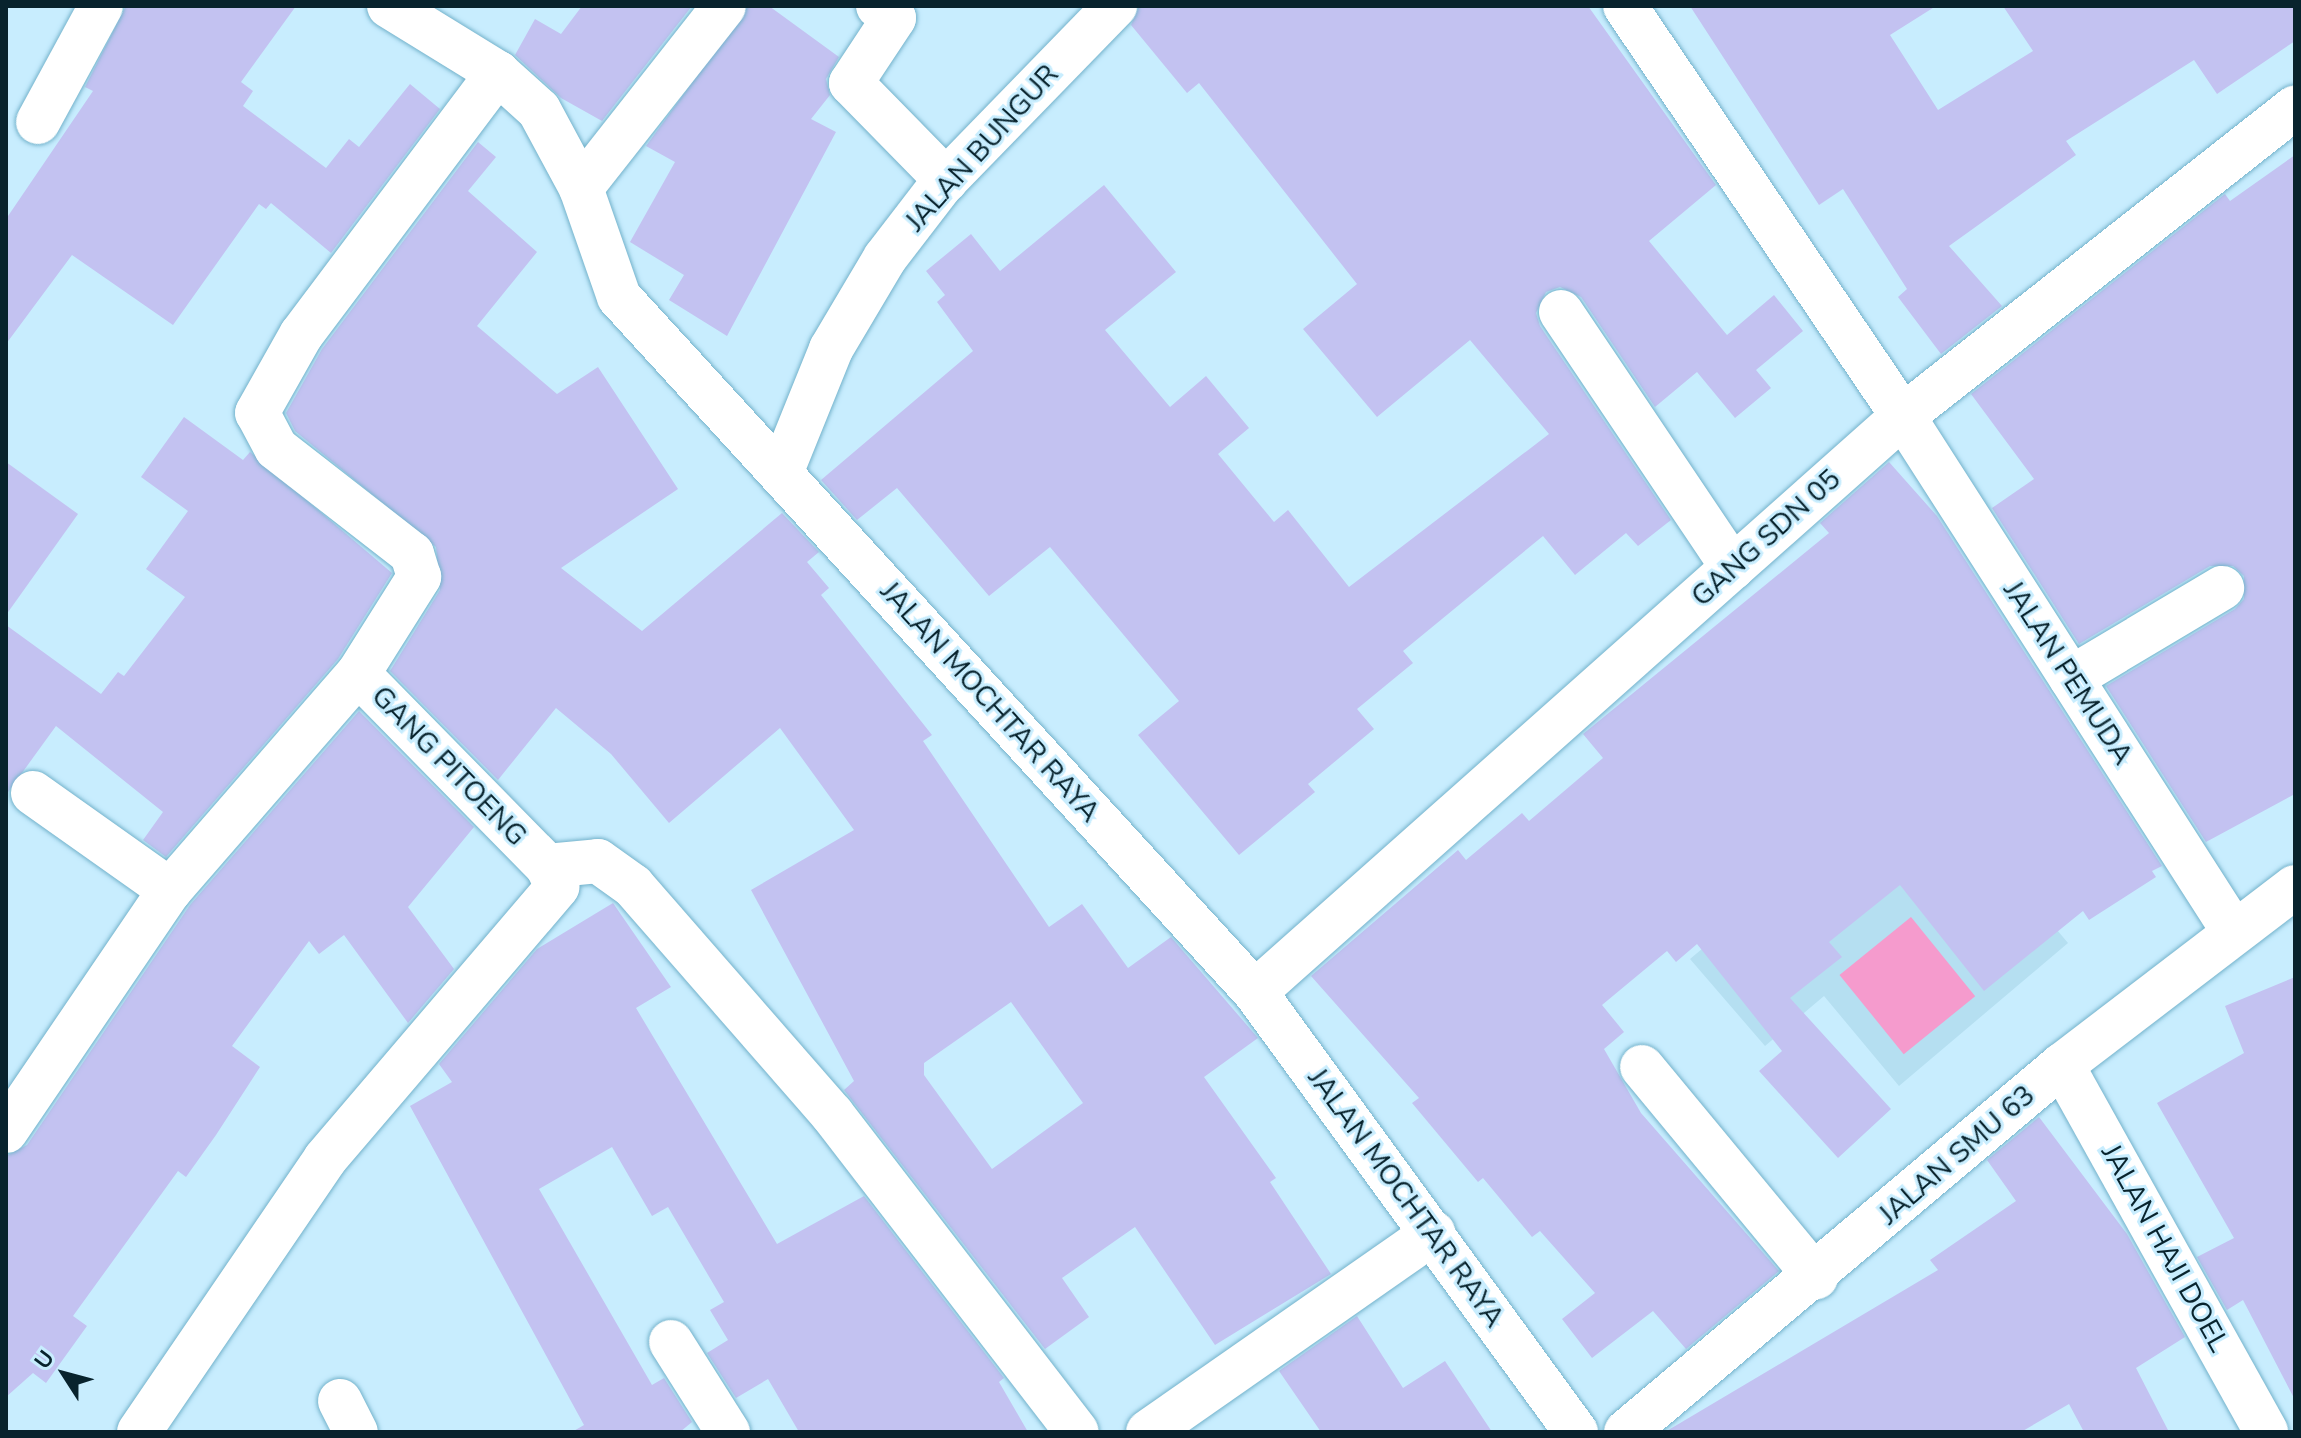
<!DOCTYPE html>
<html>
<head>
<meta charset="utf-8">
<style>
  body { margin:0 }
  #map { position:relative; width:2301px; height:1438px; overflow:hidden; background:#c8edfe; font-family:"Nunito Sans",sans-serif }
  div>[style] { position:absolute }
  .built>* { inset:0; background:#b5dff1 }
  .green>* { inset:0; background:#f59bcd; transform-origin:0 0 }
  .building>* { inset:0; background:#c3c2f1 }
  .roads { filter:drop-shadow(0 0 2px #73b2cb) drop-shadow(0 0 2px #73b2cb) }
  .minor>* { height:44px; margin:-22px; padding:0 22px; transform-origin:22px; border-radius:22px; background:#fff }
  .tertiary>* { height:44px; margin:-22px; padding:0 22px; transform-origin:22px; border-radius:22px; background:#fff }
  span { translate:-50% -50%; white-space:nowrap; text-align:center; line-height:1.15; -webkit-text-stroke:6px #c8edfe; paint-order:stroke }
  .street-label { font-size:28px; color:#08232d }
  .frame { position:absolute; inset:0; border:8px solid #08232d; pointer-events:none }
  .north { position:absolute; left:24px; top:1334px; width:80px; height:80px; -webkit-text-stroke:6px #c8edfe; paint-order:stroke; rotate:306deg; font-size:22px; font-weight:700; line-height:32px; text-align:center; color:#08232d }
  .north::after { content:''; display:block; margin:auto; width:28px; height:36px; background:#08232d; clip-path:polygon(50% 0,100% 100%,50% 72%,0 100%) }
</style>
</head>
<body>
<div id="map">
  <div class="built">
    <div style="clip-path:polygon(1919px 766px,2068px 943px,1899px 1086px,1824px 996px,1765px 1046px,1690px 959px)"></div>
  </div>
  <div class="green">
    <div style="left:1911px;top:917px;width:102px;height:92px;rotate:51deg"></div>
  </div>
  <div class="building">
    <div style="clip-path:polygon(126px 6px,296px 6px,241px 82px,253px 91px,243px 106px,326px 168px,349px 139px,359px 147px,410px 84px,440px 109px,331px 253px,271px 203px,266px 209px,259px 204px,173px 325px,72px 255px,6px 344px,6px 219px,93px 91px,85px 87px)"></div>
    <div style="clip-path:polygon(582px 6px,692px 6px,602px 121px,561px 98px,515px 55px,535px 19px,561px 34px)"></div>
    <div style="clip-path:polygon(748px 6px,769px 6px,839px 57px,826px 79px,830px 95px,811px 119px,836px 132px,727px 336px,669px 300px,684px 275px,630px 242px,675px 162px,646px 146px)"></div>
    <div style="clip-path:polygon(1139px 6px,1588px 6px,1716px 185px,1649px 241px,1727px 335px,1774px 295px,1803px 331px,1756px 370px,1771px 388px,1735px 418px,1697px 372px,1655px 407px,1581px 297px,1560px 287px,1546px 292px,1536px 313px,1540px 326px,1671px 520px,1638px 546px,1626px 533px,1575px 575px,1543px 536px,1403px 651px,1413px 663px,1357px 709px,1374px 729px,1308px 784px,1315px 792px,1239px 855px,1138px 735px,1179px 701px,1050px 547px,989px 596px,897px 488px,857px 520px,821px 480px,973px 351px,937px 302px,945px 295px,926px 271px,971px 234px,1000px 271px,1104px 185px,1176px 272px,1105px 330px,1170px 407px,1206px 376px,1249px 428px,1218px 454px,1274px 522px,1288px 510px,1349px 587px,1549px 434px,1470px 340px,1377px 417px,1303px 329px,1357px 284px,1199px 83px,1187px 93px,1131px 25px)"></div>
    <div style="clip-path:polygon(1690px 6px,1936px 6px,1890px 35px,1938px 110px,2033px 51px,2003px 6px,2295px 6px,2295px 41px,2217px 94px,2194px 60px,2066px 141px,2076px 155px,1949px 246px,2002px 306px,1941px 354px,1898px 297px,1907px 289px,1843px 189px,1819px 205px)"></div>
    <div style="clip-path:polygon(evenodd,478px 142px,496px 157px,468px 191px,537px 252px,477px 326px,557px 394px,598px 367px,678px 489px,561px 568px,642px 631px,782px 513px,819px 552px,807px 562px,829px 588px,821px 595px,932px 735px,923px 741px,1049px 927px,1082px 904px,1128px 968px,1171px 937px,1258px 1038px,1204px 1077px,1276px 1178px,1270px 1182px,1331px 1274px,1215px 1345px,1135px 1227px,1062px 1278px,1089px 1317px,1045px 1349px,844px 1090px,854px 1081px,751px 890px,854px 830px,780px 728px,669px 823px,611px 754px,556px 708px,498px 780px,390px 671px,440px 590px,436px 547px,295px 431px,286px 413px,322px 349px,478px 142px,1011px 1002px,1083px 1103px,992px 1169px,924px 1075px,924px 1063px,1011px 1002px)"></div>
    <div style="clip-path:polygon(2295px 155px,2295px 794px,2206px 842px,2106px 686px,2235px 609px,2244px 599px,2244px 576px,2233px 566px,2210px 566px,2079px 644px,1992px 508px,2034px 479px,1971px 394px,2225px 194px,2230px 201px)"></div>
    <div style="clip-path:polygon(184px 417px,243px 460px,250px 452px,392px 573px,338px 659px,166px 857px,143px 840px,163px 812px,56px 726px,6px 795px,6px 625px,101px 694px,118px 672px,124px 676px,185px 597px,146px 569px,188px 511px,141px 477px)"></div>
    <div style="clip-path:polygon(6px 462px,78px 514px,6px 615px)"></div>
    <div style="clip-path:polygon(1889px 462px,1937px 516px,2162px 866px,2152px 871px,2156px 877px,2089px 920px,2083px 911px,1984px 991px,1900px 885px,1829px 942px,1842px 957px,1790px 998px,1891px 1109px,1838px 1158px,1759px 1071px,1782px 1051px,1697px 944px,1676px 962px,1667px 951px,1602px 1005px,1624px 1032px,1604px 1049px,1641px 1113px,1779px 1271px,1686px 1349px,1653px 1311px,1592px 1358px,1562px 1319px,1595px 1293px,1540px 1231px,1532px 1237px,1483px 1178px,1478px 1182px,1412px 1103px,1419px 1098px,1311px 976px,1458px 850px,1466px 860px,1522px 813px,1529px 821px,1603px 758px,1583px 734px,1829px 533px,1820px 523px)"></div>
    <div style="clip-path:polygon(359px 711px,474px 827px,408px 907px,454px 969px,408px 1023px,344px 935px,319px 954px,309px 941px,232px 1046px,260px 1067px,216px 1135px,186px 1177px,178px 1171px,73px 1316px,87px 1326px,46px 1383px,33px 1373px,6px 1397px,6px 1156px,27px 1145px,190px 905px)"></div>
    <div style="clip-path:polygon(613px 903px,671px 987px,636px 1008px,777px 1244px,864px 1196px,1004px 1378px,999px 1382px,1028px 1432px,799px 1432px,768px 1379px,736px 1398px,707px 1353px,728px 1340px,710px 1310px,724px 1302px,668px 1207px,652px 1216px,612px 1147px,539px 1189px,652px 1385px,664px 1378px,692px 1422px,680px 1432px,572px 1432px,584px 1425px,410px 1106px,452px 1082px,439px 1064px,537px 949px)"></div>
    <div style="clip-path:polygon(2295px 977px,2295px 1400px,2243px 1300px,2227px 1310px,2197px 1257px,2234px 1238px,2157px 1103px,2244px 1053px,2225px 1006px)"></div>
    <div style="clip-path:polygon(2039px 1117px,2127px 1234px,2185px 1337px,2136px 1368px,2169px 1432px,2084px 1432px,2069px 1404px,2021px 1432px,1665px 1432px,1938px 1270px,1930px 1260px,2016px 1201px,1987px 1160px)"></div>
    <div style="clip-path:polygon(1357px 1316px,1403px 1388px,1445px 1361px,1492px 1432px,1321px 1432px,1279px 1371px)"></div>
  </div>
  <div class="roads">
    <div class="minor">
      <div style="left:878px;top:6px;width:20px;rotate:37deg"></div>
      <div style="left:894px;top:18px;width:78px;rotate:123.5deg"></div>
      <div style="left:851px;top:83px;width:136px;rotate:45.6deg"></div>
      <div style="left:1625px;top:6px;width:495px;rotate:55.9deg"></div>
      <div style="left:1903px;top:416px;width:609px;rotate:57.33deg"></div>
      <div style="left:38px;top:122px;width:132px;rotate:-61.5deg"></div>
      <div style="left:581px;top:188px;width:231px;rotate:-51.8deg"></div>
      <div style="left:1561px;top:312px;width:308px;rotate:56.1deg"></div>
      <div style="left:781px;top:473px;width:134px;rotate:-68deg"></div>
      <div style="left:831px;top:349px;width:106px;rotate:-59.3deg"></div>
      <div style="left:885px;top:258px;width:92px;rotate:-52.5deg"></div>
      <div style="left:941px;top:185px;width:250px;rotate:-45.8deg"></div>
      <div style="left:2071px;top:678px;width:176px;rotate:-30.8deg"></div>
      <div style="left:33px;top:793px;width:168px;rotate:35.3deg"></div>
      <div style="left:547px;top:866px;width:51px;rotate:-5.6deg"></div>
      <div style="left:598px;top:861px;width:43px;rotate:35.5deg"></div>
      <div style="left:633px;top:886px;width:303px;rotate:48.9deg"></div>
      <div style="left:832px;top:1114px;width:401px;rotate:52.4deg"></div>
      <div style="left:1255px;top:992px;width:867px;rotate:-41.63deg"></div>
      <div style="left:1903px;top:416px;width:499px;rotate:-38.2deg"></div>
      <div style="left:2062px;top:1065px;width:420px;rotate:60.9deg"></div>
      <div style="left:1642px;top:1067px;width:273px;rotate:50.4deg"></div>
      <div style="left:6px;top:1131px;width:292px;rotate:-55.8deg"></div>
      <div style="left:170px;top:890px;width:286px;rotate:-49deg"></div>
      <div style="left:671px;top:1342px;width:107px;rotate:57.7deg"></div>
      <div style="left:340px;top:1401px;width:35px;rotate:63deg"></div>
      <div style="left:139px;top:1432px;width:330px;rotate:-55.7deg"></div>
      <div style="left:325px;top:1159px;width:358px;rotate:-49.5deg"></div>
      <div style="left:557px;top:887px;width:23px;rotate:-115deg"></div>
      <div style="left:547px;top:866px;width:269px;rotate:-134.5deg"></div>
      <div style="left:358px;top:674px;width:115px;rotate:-57.8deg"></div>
      <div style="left:419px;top:577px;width:24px;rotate:-107deg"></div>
      <div style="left:412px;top:554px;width:172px;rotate:-142.1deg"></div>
      <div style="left:276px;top:448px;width:40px;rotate:-118deg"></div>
      <div style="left:257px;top:413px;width:90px;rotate:-60.6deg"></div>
      <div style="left:301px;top:335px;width:328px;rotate:-53.1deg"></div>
      <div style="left:1148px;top:1432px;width:348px;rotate:-34.9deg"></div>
    </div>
    <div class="tertiary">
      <div style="left:389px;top:6px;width:128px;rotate:31.6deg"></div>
      <div style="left:498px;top:73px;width:55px;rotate:42.1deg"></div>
      <div style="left:539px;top:110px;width:89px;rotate:61.7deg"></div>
      <div style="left:581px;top:188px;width:115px;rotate:70.8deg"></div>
      <div style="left:619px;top:297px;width:942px;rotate:47.54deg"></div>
      <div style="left:1255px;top:992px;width:545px;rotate:53.89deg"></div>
      <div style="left:1626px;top:1432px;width:570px;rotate:-40.09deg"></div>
      <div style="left:2062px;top:1065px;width:293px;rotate:-37.4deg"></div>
    </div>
  </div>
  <div class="street-label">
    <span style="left:982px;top:148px;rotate:-48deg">JALAN BUNGUR</span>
    <span style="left:1766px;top:538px;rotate:-42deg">GANG SDN 05</span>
    <span style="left:2068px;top:673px;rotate:57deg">JALAN PEMUDA</span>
    <span style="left:990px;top:702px;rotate:48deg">JALAN MOCHTAR RAYA</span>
    <span style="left:449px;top:766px;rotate:46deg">GANG PITOENG</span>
    <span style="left:1957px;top:1155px;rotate:-41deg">JALAN SMU 63</span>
    <span style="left:1406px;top:1198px;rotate:54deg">JALAN MOCHTAR RAYA</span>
    <span style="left:2165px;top:1248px;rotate:61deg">JALAN HAJI DOEL</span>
  </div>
  <div class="frame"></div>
  <div class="north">U</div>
</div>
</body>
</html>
